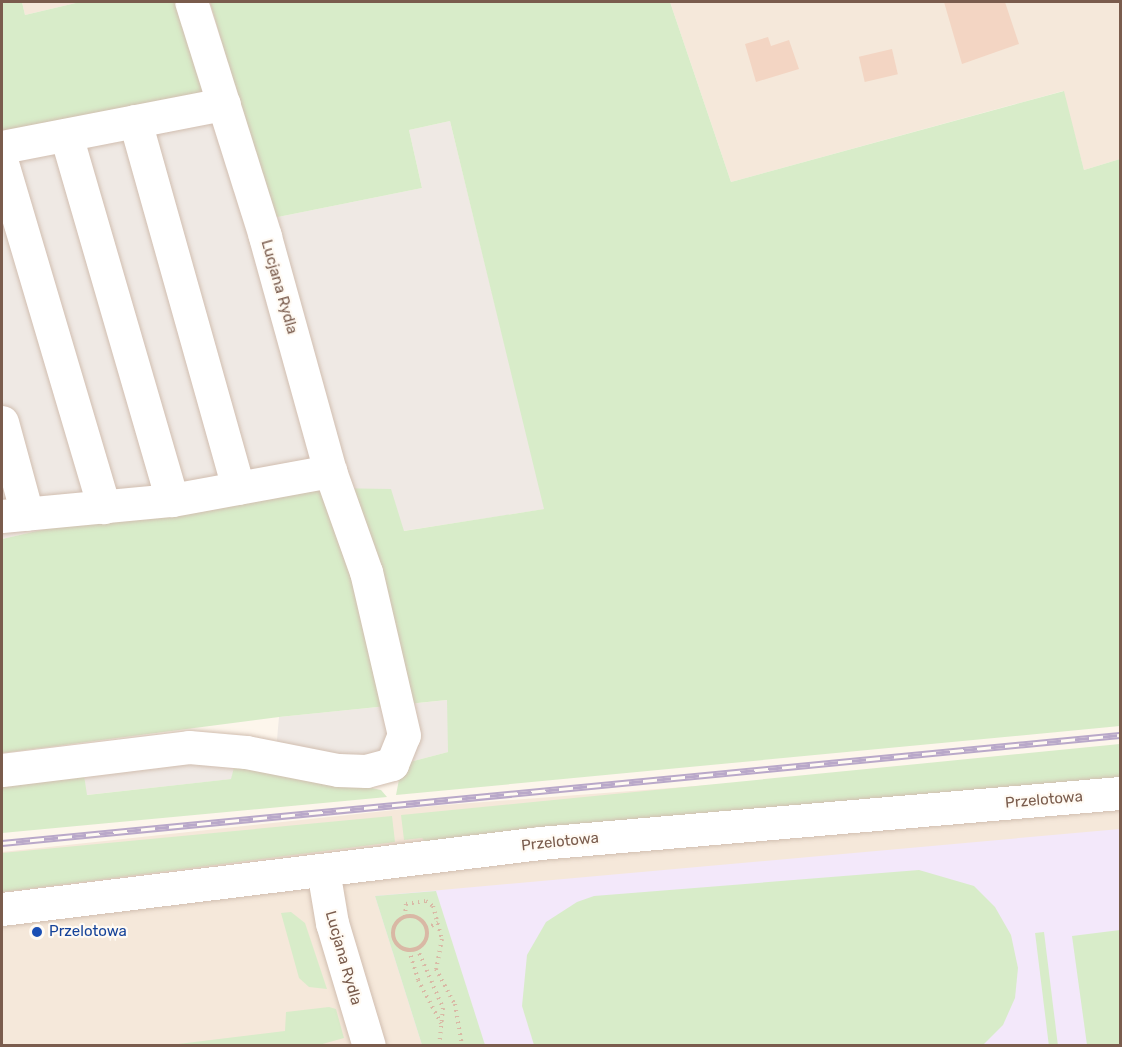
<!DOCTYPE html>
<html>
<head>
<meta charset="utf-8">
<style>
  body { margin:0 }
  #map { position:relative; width:1122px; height:1047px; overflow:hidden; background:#fdf6ec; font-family:Rubik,sans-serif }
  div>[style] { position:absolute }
  .residential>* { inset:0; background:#f5e8da }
  .industrial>* { inset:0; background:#efe9e4 }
  .education>* { inset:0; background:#f3e8fa }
  .green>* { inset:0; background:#d8ecc9; transform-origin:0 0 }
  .building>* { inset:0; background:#f3d5c3; transform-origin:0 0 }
  .path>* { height:4px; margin-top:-2px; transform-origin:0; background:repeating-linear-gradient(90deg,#d9b8a5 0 1.5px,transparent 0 6px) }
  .path>.ring { margin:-2px; padding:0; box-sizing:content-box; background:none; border:4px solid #d9b8a5; border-radius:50% }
  .roads { filter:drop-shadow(0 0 2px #d1beb0) drop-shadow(0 0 2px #d1beb0) }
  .minor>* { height:33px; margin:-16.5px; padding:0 16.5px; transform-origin:16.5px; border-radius:16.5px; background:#fff }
  .rail>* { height:7px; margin-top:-3.5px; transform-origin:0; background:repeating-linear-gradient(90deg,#fffaf3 0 14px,#b9a8c9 0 28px); box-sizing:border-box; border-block:2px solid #b9a8c9 }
  .dots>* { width:16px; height:16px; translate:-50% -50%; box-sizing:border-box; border:3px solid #fffaf3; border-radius:50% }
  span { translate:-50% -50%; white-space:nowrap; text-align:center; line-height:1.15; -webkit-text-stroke:4.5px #fffaf3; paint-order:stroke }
  .street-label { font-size:15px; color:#7a5c4d }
  .transit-label { font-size:15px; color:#164399 }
  .left { translate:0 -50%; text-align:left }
  .frame { position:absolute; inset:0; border:3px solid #7a5c4d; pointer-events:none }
</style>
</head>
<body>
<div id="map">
  <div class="residential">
    <div style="clip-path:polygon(22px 2px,80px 2px,25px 15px)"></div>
    <div style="clip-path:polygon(670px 2px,1120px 2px,1120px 159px,1084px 170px,1063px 91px,731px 182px)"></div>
    <div style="clip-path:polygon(1120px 754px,1120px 1045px,2px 1045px,2px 852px,432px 806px)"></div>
  </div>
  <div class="industrial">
    <div style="clip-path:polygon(215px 106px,273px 218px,422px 188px,409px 130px,450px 121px,545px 509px,403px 531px,172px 500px,2px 539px,2px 147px)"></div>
    <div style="clip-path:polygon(448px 700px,448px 752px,402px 764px,276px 751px,279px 717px)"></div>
    <div style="clip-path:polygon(236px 760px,232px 779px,86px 795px,83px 768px)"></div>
  </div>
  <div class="education">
    <div style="clip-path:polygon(1120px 829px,1120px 1045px,422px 1045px,375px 896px)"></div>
  </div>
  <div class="green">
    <div style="clip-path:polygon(2px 2px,22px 2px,25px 15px,80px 2px,184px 2px,215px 106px,2px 147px)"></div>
    <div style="clip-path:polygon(210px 2px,670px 2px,731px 182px,1064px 91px,1084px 170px,1120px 159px,1120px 726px,396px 795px,402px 764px,448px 752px,447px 700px,279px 717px,2px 753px,2px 539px,172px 500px,328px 488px,391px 489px,404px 531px,544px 509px,450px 121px,409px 130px,422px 188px,273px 218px)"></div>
    <div style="clip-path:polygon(1120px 744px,1120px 780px,428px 844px,422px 838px,404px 840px,401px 815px)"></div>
    <div style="clip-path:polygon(236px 760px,381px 790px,387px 797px,2px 833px,2px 776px,83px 768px,87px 795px,231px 779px)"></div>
    <div style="clip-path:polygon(392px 816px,395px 842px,2px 892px,2px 853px)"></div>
    <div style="clip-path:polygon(919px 870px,974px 886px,995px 907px,1011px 935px,1018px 968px,1015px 998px,1003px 1025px,983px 1045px,534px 1045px,522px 1006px,527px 955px,546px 922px,577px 902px,594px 896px)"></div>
    <div style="clip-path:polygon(436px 891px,485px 1045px,422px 1045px,375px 896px)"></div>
    <div style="clip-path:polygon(291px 912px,305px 923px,327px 989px,309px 987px,299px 978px,281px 913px)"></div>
    <div style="clip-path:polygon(1120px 930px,1120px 1045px,1087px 1045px,1072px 936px)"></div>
    <div style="left:1044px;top:932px;width:114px;height:9px;rotate:83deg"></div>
    <div style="clip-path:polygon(329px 1007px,336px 1009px,344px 1038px,319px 1045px,170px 1045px,285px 1031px,286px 1012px)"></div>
  </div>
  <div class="building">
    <div style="clip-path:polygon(944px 2px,1005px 2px,1019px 44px,962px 64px)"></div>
    <div style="clip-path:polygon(768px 37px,771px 46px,789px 40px,799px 69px,756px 82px,745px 44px)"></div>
    <div style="left:892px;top:49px;width:26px;height:34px;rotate:77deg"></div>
  </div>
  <div class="path">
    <div class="ring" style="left:393px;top:916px;width:30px;height:30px"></div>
    <div style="left:405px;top:917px;width:13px;rotate:-86deg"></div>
    <div style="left:406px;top:904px;width:20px;rotate:-9deg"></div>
    <div style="left:426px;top:901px;width:9px;rotate:36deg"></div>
    <div style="left:433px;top:906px;width:34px;rotate:75deg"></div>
    <div style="left:442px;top:939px;width:31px;rotate:101deg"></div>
    <div style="left:436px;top:969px;width:40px;rotate:62deg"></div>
    <div style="left:455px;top:1004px;width:43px;rotate:80.5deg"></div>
    <div style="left:426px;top:928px;width:13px;rotate:-23deg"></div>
    <div style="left:417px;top:948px;width:65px;rotate:66.6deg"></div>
    <div style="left:443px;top:1008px;width:38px;rotate:96deg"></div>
    <div style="left:409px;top:950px;width:31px;rotate:73deg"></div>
    <div style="left:418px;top:980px;width:49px;rotate:61.9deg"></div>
  </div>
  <div class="roads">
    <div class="minor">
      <div style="left:135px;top:121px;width:381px;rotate:74.3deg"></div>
      <div style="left:66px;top:135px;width:380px;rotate:73.8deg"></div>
      <div style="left:2px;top:147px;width:226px;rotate:-11deg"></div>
      <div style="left:2px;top:163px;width:359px;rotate:73.5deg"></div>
      <div style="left:2px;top:422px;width:95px;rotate:74.8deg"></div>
      <div style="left:2px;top:516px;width:171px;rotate:-5.4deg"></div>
      <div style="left:172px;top:500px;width:161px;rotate:-10.4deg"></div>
      <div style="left:2px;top:770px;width:188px;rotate:-7deg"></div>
      <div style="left:189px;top:747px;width:57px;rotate:5deg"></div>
      <div style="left:246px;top:752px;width:94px;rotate:11.1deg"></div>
      <div style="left:338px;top:770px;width:28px;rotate:2deg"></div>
      <div style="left:366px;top:771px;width:27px;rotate:-15deg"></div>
      <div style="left:392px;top:764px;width:31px;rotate:-68deg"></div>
      <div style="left:404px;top:735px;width:167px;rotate:-103.1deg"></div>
      <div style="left:366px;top:572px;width:107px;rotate:-109.6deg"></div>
      <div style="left:330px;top:471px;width:244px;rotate:-105.5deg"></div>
      <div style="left:265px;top:236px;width:245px;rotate:-107.5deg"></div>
      <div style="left:323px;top:870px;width:54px;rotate:80.4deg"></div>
      <div style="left:332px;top:923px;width:128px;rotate:73.3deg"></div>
      <div style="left:2px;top:909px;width:542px;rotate:-6.99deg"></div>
      <div style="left:540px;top:843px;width:582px;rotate:-4.93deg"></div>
    </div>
  </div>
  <div class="rail">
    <div style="left:2px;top:843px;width:1123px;rotate:-5.52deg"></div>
  </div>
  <div class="dots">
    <div style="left:37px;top:932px;background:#1a4fb4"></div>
  </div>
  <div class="street-label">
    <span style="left:279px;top:287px;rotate:74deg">Lucjana Rydla</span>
    <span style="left:1044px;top:800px;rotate:-5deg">Przelotowa</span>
    <span style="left:560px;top:842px;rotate:-6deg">Przelotowa</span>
    <span style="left:343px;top:958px;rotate:74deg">Lucjana Rydla</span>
  </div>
  <div class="transit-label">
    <span class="left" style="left:49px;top:932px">Przelotowa</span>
  </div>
  <div class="frame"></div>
</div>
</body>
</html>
